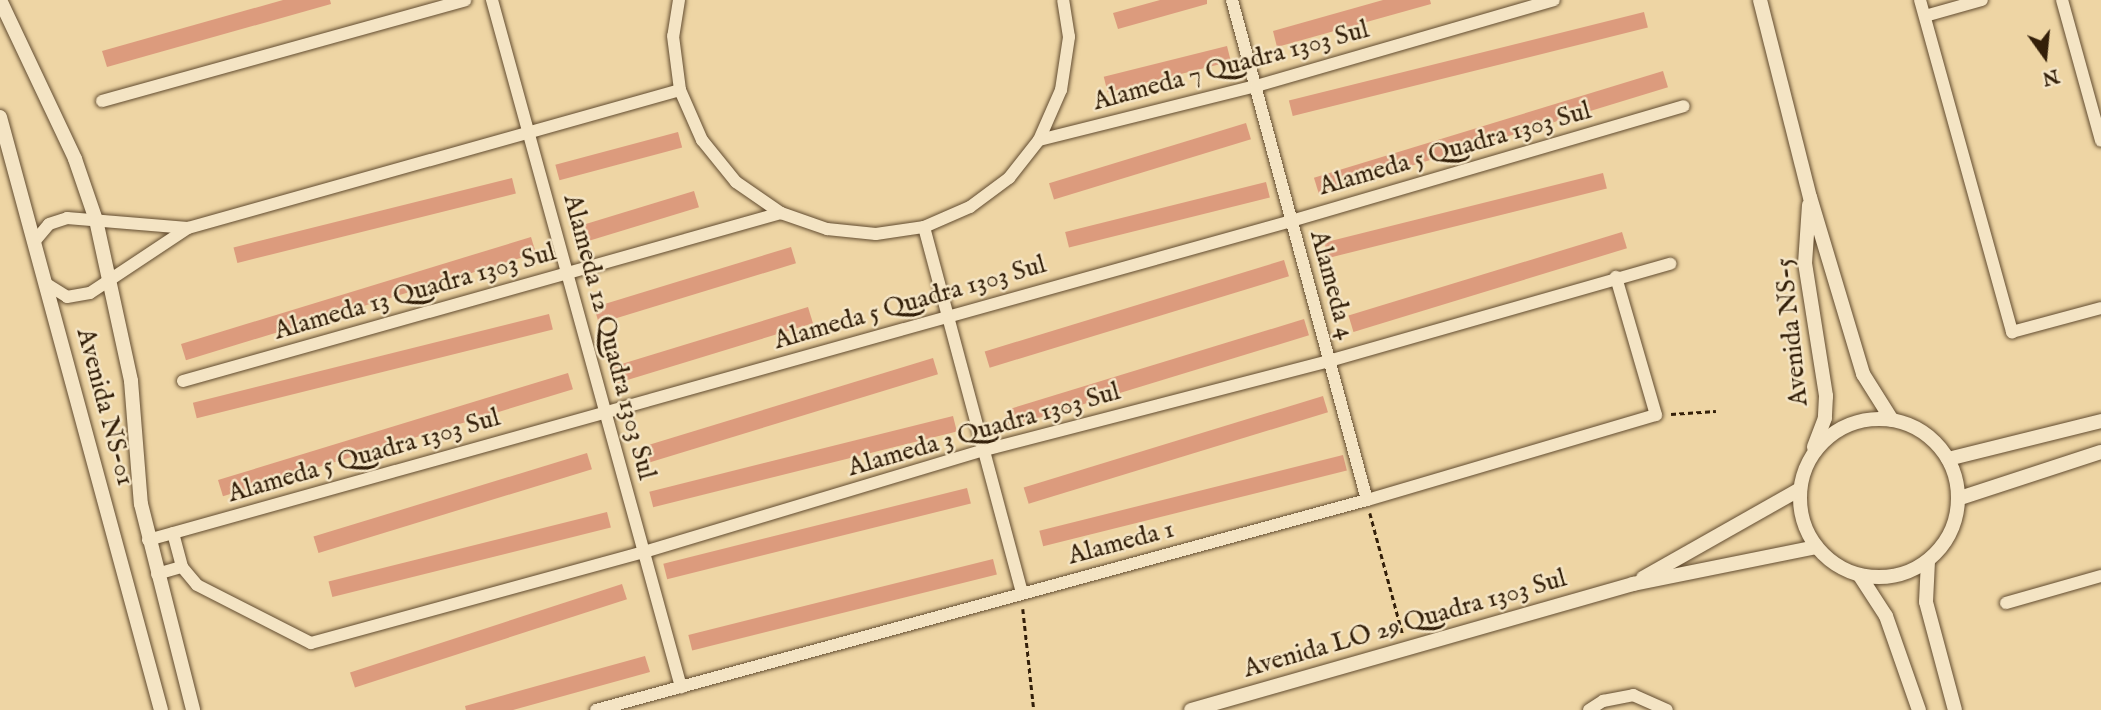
<!DOCTYPE html>
<html>
<head>
<meta charset="utf-8">
<style>
  body { margin:0 }
  #map { position:relative; width:2101px; height:710px; overflow:hidden; background:#eed5a4; font-family:"IM FELL English",serif }
  div>[style] { position:absolute }
  .building>* { inset:0; background:#dc9b7d; transform-origin:0 0 }
  .path>* { height:2.5px; margin-top:-1.25px; transform-origin:0; background:repeating-linear-gradient(90deg,#331f09 0 5px,transparent 0 8.5px) }
  .roads { filter:drop-shadow(0 0 2px #624c30) drop-shadow(0 0 2px #624c30) }
  .minor>* { height:12px; margin:-6px; padding:0 6px; transform-origin:6px; border-radius:6px; background:#f4e4c4 }
  .tertiary>* { height:14px; margin:-7px; padding:0 7px; transform-origin:7px; border-radius:7px; background:#f4e4c4 }
  .tertiary>.ring { margin:-7px; padding:0; box-sizing:content-box; background:none; border:14px solid #f4e4c4; border-radius:50% }
  span { translate:-50% -50%; white-space:nowrap; text-align:center; line-height:1.15; -webkit-text-stroke:5px #f4e4c4; paint-order:stroke }
  .street-label { font-size:26px; color:#331f09 }
  .north { position:absolute; left:2010px; top:21px; width:70px; height:70px; -webkit-text-stroke:5px #f4e4c4; paint-order:stroke; rotate:165deg; font-size:19px; font-weight:700; line-height:28px; text-align:center; color:#331f09 }
  .north::after { content:''; display:block; margin:auto; width:24px; height:32px; background:#331f09; clip-path:polygon(50% 0,100% 100%,50% 72%,0 100%) }
</style>
</head>
<body>
<div id="map">
  <div class="building">
    <div style="clip-path:polygon(283px 0,330px 0,331px 4px,107px 67px,102px 51px)"></div>
    <div style="clip-path:polygon(1160px 0,1207px 0,1207px 4px,1118px 29px,1113px 13px)"></div>
    <div style="clip-path:polygon(1383px 0,1430px 0,1431px 4px,1277px 47px,1273px 31px)"></div>
    <div style="left:1644px;top:12px;width:16px;height:366px;rotate:76deg"></div>
    <div style="left:1227px;top:46px;width:16px;height:127px;rotate:76deg"></div>
    <div style="left:1663px;top:71px;width:17px;height:365px;rotate:73deg"></div>
    <div style="left:1246px;top:123px;width:17px;height:206px;rotate:73deg"></div>
    <div style="left:678px;top:132px;width:16px;height:127px;rotate:75deg"></div>
    <div style="left:1603px;top:173px;width:16px;height:287px;rotate:76deg"></div>
    <div style="left:512px;top:178px;width:16px;height:287px;rotate:76deg"></div>
    <div style="left:1266px;top:182px;width:16px;height:207px;rotate:76deg"></div>
    <div style="left:694px;top:191px;width:17px;height:126px;rotate:73deg"></div>
    <div style="left:1622px;top:232px;width:17px;height:286px;rotate:73deg"></div>
    <div style="left:531px;top:237px;width:17px;height:366px;rotate:73deg"></div>
    <div style="left:791px;top:247px;width:17px;height:206px;rotate:73deg"></div>
    <div style="left:1284px;top:260px;width:17px;height:313px;rotate:73deg"></div>
    <div style="left:808px;top:307px;width:17px;height:206px;rotate:73deg"></div>
    <div style="left:549px;top:314px;width:16px;height:367px;rotate:76deg"></div>
    <div style="left:1304px;top:319px;width:17px;height:313px;rotate:73deg"></div>
    <div style="left:933px;top:358px;width:17px;height:313px;rotate:73deg"></div>
    <div style="left:568px;top:373px;width:17px;height:366px;rotate:73deg"></div>
    <div style="left:1323px;top:396px;width:17px;height:313px;rotate:73deg"></div>
    <div style="left:953px;top:416px;width:16px;height:313px;rotate:76deg"></div>
    <div style="left:587px;top:453px;width:17px;height:286px;rotate:73deg"></div>
    <div style="left:1343px;top:455px;width:16px;height:313px;rotate:76deg"></div>
    <div style="left:967px;top:488px;width:16px;height:313px;rotate:76deg"></div>
    <div style="left:607px;top:512px;width:16px;height:287px;rotate:76deg"></div>
    <div style="left:993px;top:559px;width:16px;height:314px;rotate:76deg"></div>
    <div style="left:622px;top:584px;width:16px;height:286px;rotate:72deg"></div>
    <div style="clip-path:polygon(645px 656px,650px 672px,513px 710px,466px 710px,465px 706px)"></div>
  </div>
  <div class="path">
    <div style="left:1671px;top:414px;width:45px;rotate:-3.8deg"></div>
    <div style="left:1370px;top:513px;width:126px;rotate:74.9deg"></div>
    <div style="left:1023px;top:609px;width:102px;rotate:83.8deg"></div>
  </div>
  <div class="roads">
    <div class="minor">
      <div style="left:492px;top:0;width:713px;rotate:74.62deg"></div>
      <div style="left:679px;top:0;width:36px;rotate:99deg"></div>
      <div style="left:673px;top:36px;width:54px;rotate:82.6deg"></div>
      <div style="left:680px;top:90px;width:55px;rotate:66.3deg"></div>
      <div style="left:702px;top:140px;width:54px;rotate:51deg"></div>
      <div style="left:736px;top:182px;width:55px;rotate:34.6deg"></div>
      <div style="left:781px;top:213px;width:49px;rotate:19.2deg"></div>
      <div style="left:827px;top:229px;width:49px;rotate:5.8deg"></div>
      <div style="left:876px;top:234px;width:49px;rotate:-8.3deg"></div>
      <div style="left:924px;top:227px;width:50px;rotate:-23.5deg"></div>
      <div style="left:970px;top:207px;width:49px;rotate:-36.6deg"></div>
      <div style="left:1009px;top:178px;width:48px;rotate:-51.7deg"></div>
      <div style="left:1039px;top:140px;width:55px;rotate:-66.3deg"></div>
      <div style="left:1061px;top:90px;width:54px;rotate:-81.4deg"></div>
      <div style="left:1069px;top:37px;width:37px;rotate:-99deg"></div>
      <div style="left:1232px;top:0;width:518px;rotate:74.89deg"></div>
      <div style="left:1920px;top:0;width:345px;rotate:74.5deg"></div>
      <div style="left:2012px;top:332px;width:92px;rotate:-15.1deg"></div>
      <div style="left:2062px;top:0;width:146px;rotate:74.5deg"></div>
      <div style="left:1925px;top:16px;width:59px;rotate:-15.7deg"></div>
      <div style="left:102px;top:101px;width:377px;rotate:-15.5deg"></div>
      <div style="left:1039px;top:140px;width:224px;rotate:-14deg"></div>
      <div style="left:1256px;top:86px;width:310px;rotate:-16.1deg"></div>
      <div style="left:924px;top:227px;width:379px;rotate:75deg"></div>
      <div style="left:34px;top:242px;width:23px;rotate:-50deg"></div>
      <div style="left:49px;top:224px;width:19px;rotate:-18deg"></div>
      <div style="left:67px;top:218px;width:121px;rotate:4.7deg"></div>
      <div style="left:45px;top:283px;width:26px;rotate:32deg"></div>
      <div style="left:67px;top:297px;width:23px;rotate:-10deg"></div>
      <div style="left:90px;top:293px;width:118px;rotate:-33.6deg"></div>
      <div style="left:188px;top:228px;width:511px;rotate:-15.67deg"></div>
      <div style="left:183px;top:381px;width:621px;rotate:-15.69deg"></div>
      <div style="left:173px;top:533px;width:35px;rotate:75deg"></div>
      <div style="left:182px;top:567px;width:23px;rotate:50deg"></div>
      <div style="left:197px;top:585px;width:128px;rotate:27deg"></div>
      <div style="left:311px;top:643px;width:345px;rotate:-15.3deg"></div>
      <div style="left:644px;top:552px;width:352px;rotate:-16.7deg"></div>
      <div style="left:981px;top:451px;width:359px;rotate:-14.5deg"></div>
      <div style="left:1329px;top:361px;width:355px;rotate:-15.9deg"></div>
      <div style="left:148px;top:540px;width:1187px;rotate:-15.59deg"></div>
      <div style="left:1291px;top:221px;width:409px;rotate:-16.3deg"></div>
      <div style="left:157px;top:574px;width:26px;rotate:-16deg"></div>
      <div style="left:2006px;top:603px;width:99px;rotate:-15.9deg"></div>
      <div style="left:596px;top:710px;width:799px;rotate:-15.24deg"></div>
      <div style="left:1367px;top:500px;width:301px;rotate:-16.4deg"></div>
      <div style="left:1656px;top:415px;width:144px;rotate:-106.2deg"></div>
      <div style="left:1589px;top:710px;width:17px;rotate:-33deg"></div>
      <div style="left:1603px;top:701px;width:31px;rotate:-11deg"></div>
      <div style="left:1633px;top:695px;width:37px;rotate:24deg"></div>
    </div>
    <div class="tertiary">
      <div style="left:0;top:0;width:176px;rotate:64.7deg"></div>
      <div style="left:75px;top:159px;width:65px;rotate:71deg"></div>
      <div style="left:96px;top:220px;width:165px;rotate:77.7deg"></div>
      <div style="left:131px;top:381px;width:123px;rotate:85.4deg"></div>
      <div style="left:141px;top:504px;width:212px;rotate:75.8deg"></div>
      <div style="left:1760px;top:0;width:203px;rotate:75.8deg"></div>
      <div style="left:1810px;top:197px;width:185px;rotate:73.3deg"></div>
      <div style="left:1863px;top:374px;width:54px;rotate:57.8deg"></div>
      <div style="left:0;top:117px;width:614px;rotate:74.81deg"></div>
      <div style="left:1809px;top:205px;width:58px;rotate:93.9deg"></div>
      <div style="left:1805px;top:263px;width:135px;rotate:81deg"></div>
      <div style="left:1826px;top:396px;width:22px;rotate:93deg"></div>
      <div style="left:1825px;top:418px;width:31px;rotate:111deg"></div>
      <div class="ring" style="left:1800px;top:419px;width:144px;height:144px"></div>
      <div style="left:1948px;top:459px;width:158px;rotate:-13.9deg"></div>
      <div style="left:1960px;top:498px;width:148px;rotate:-18.1deg"></div>
      <div style="left:1928px;top:561px;width:41px;rotate:92.8deg"></div>
      <div style="left:1926px;top:602px;width:112px;rotate:75deg"></div>
      <div style="left:1860px;top:576px;width:48px;rotate:57deg"></div>
      <div style="left:1886px;top:616px;width:100px;rotate:70.7deg"></div>
      <div style="left:1643px;top:578px;width:180px;rotate:-29.5deg"></div>
      <div style="left:1191px;top:710px;width:460px;rotate:-15.9deg"></div>
      <div style="left:1633px;top:584px;width:187px;rotate:-11.4deg"></div>
    </div>
  </div>
  <div class="street-label">
    <span style="left:1231px;top:66px;rotate:-15deg">Alameda 7 Quadra 1303 Sul</span>
    <span style="left:1455px;top:149px;rotate:-16deg">Alameda 5 Quadra 1303 Sul</span>
    <span style="left:1332px;top:285px;rotate:75deg">Alameda 4</span>
    <span style="left:415px;top:292px;rotate:-16deg">Alameda 13 Quadra 1303 Sul</span>
    <span style="left:910px;top:303px;rotate:-16deg">Alameda 5 Quadra 1303 Sul</span>
    <span style="left:1792px;top:332px;rotate:-96deg">Avenida NS-5</span>
    <span style="left:609px;top:337px;rotate:75deg">Alameda 12 Quadra 1303 Sul</span>
    <span style="left:105px;top:407px;rotate:75deg">Avenida NS-01</span>
    <span style="left:984px;top:430px;rotate:-16deg">Alameda 3 Quadra 1303 Sul</span>
    <span style="left:364px;top:456px;rotate:-16deg">Alameda 5 Quadra 1303 Sul</span>
    <span style="left:1121px;top:543px;rotate:-15deg">Alameda 1</span>
    <span style="left:1405px;top:624px;rotate:-16deg">Avenida LO 29 Quadra 1303 Sul</span>
  </div>
  <div class="north">N</div>
</div>
</body>
</html>
